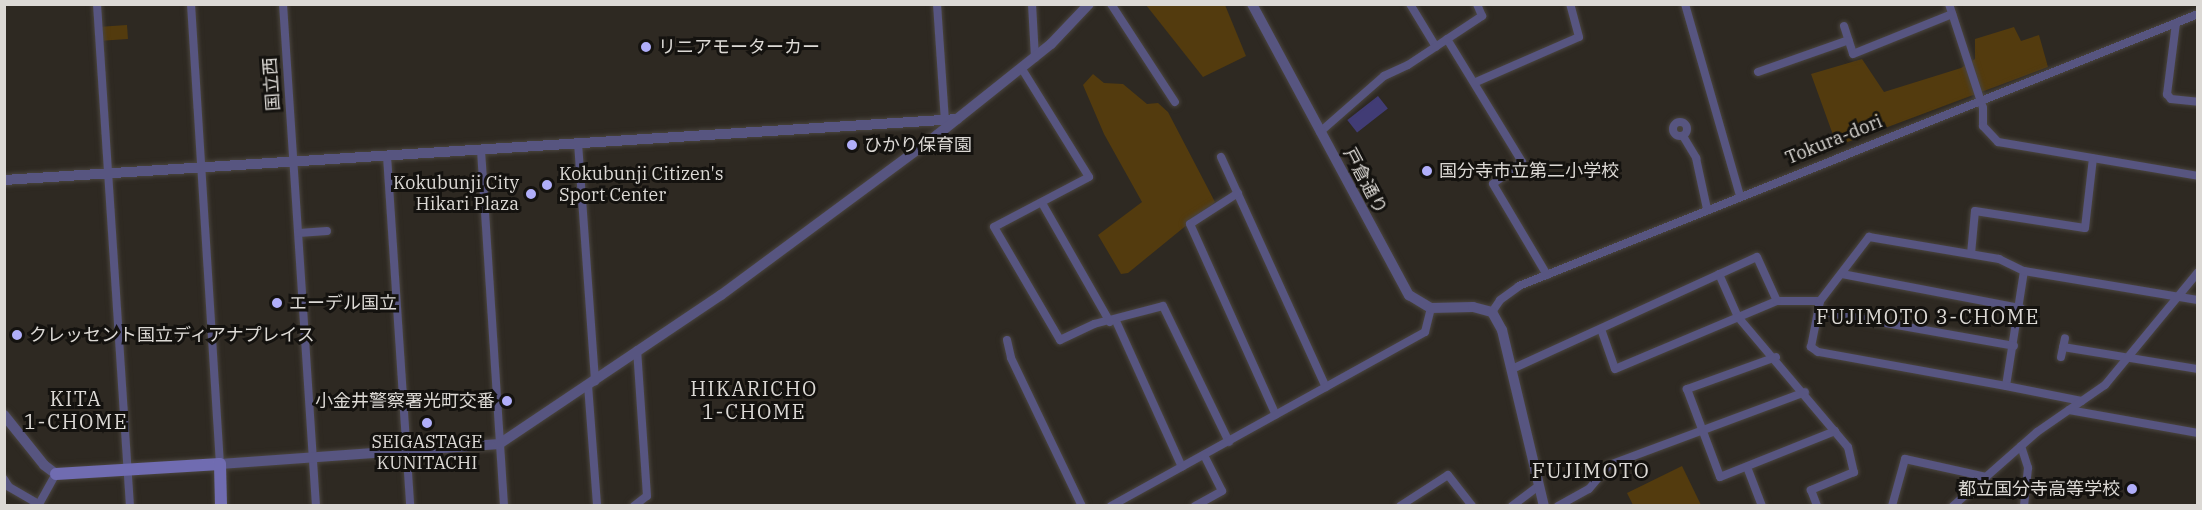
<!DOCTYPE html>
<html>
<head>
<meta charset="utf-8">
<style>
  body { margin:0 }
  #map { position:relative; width:2202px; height:510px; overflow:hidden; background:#2e2922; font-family:"IBM Plex Serif","Noto Sans JP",serif }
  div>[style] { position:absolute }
  .green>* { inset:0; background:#533b0e; transform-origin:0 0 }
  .water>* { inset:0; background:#413c75; transform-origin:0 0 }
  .roads { filter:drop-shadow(0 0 2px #4a453f) drop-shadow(0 0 2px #4a453f) }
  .minor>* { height:8px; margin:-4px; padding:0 4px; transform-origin:4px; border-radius:4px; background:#575580 }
  .minor>.ring { margin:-4px; padding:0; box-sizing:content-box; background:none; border:8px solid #575580; border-radius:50% }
  .tertiary>* { height:10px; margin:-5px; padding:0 5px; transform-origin:5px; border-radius:5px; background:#575580 }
  .secondary>* { height:12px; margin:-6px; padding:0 6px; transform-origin:6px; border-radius:6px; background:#706cb1 }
  .dots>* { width:16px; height:16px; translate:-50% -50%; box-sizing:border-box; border:3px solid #14120f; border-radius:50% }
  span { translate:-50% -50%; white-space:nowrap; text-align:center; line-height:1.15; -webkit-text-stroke:6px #14120f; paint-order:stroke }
  .poi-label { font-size:18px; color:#dcd9d5 }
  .left { translate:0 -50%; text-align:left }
  .right { translate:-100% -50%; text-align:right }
  .street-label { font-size:18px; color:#dcd9d5 }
  .neighbourhood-label { font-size:20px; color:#dcd9d5; letter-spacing:1.5px }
  .quarter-label { font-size:21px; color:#dcd9d5; letter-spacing:1.5px }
  .frame { position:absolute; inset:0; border:6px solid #dcd9d5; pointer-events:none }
</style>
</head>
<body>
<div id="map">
  <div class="green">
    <div style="clip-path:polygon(1146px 5px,1225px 5px,1246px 56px,1203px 77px)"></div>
    <div style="left:127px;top:25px;width:14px;height:26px;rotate:86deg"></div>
    <div style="clip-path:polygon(2014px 27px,2021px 41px,2039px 35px,2048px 67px,1837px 146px,1811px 74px,1862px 59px,1884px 92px,1961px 68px,1975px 59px,1975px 39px)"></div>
    <div style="clip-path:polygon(1093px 74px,1104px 83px,1123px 84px,1147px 104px,1158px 103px,1168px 112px,1215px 202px,1128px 273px,1121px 274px,1098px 235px,1142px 202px,1104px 134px,1083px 85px)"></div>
    <div style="clip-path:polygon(1682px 466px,1701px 505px,1633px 505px,1627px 493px)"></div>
  </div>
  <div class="water">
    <div style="left:1378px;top:96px;width:16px;height:39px;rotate:52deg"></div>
  </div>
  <div class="roads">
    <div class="minor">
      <div style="left:97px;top:4px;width:503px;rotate:86.24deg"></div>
      <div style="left:191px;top:4px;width:461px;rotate:86.4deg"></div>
      <div style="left:283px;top:4px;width:503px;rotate:86.24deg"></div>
      <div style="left:937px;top:4px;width:116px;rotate:86.1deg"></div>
      <div style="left:1032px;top:4px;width:54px;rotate:86.8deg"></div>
      <div style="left:1111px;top:4px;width:117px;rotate:56.9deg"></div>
      <div style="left:1410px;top:4px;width:50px;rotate:58.8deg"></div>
      <div style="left:1685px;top:4px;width:200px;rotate:74deg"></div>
      <div style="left:1949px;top:4px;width:109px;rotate:71.9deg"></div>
      <div style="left:1983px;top:108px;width:18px;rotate:90deg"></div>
      <div style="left:1983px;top:126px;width:22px;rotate:47deg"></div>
      <div style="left:1998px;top:142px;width:203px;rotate:9.6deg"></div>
      <div style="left:2176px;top:23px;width:72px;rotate:97.2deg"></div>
      <div style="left:2167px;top:94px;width:6px;rotate:51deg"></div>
      <div style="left:2171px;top:99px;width:27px;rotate:6deg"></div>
      <div style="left:1844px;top:26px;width:29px;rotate:72deg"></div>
      <div style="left:1853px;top:54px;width:107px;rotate:-22deg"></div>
      <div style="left:1447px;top:39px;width:144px;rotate:58.6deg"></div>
      <div style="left:1522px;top:162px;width:36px;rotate:143deg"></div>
      <div style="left:1493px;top:184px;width:106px;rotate:59.3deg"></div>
      <div style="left:1022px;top:69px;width:127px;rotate:58.2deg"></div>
      <div style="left:1089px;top:177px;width:107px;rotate:152.2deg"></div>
      <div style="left:994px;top:227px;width:131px;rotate:59.7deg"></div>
      <div style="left:1060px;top:340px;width:38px;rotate:-25deg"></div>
      <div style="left:1094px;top:324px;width:71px;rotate:-14.6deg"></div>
      <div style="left:1163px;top:306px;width:151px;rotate:64.1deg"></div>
      <div style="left:1758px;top:72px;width:96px;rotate:-19.4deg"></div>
      <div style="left:1476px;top:82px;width:112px;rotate:-23.6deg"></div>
      <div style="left:1579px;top:37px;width:34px;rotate:-105deg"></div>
      <div class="ring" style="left:1673px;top:122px;width:6px;height:6px"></div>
      <div style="left:1320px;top:132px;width:85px;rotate:-41.2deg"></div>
      <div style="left:1384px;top:76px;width:26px;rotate:-25deg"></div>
      <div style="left:1408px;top:65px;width:89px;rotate:-33.5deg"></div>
      <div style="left:1482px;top:16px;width:13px;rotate:-113deg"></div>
      <div style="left:1683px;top:136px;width:26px;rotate:59deg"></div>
      <div style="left:1696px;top:158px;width:52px;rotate:77.8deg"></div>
      <div style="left:578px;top:143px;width:239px;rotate:85.9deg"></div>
      <div style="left:481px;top:150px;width:357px;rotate:86.3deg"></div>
      <div style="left:387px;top:156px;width:351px;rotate:86.2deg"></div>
      <div style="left:1221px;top:157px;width:253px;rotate:65.5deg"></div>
      <div style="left:1238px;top:193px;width:57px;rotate:147.1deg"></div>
      <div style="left:1190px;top:224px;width:209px;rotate:65.8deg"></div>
      <div style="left:1042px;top:203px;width:137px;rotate:60.3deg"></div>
      <div style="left:299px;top:233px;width:28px;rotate:-4deg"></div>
      <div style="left:1971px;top:254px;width:43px;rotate:-84.7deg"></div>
      <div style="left:1975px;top:211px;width:111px;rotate:8.8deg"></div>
      <div style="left:2085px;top:228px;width:70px;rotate:-83.5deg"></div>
      <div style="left:2024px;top:271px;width:116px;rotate:98.9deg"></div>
      <div style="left:2006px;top:386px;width:77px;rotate:11.2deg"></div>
      <div style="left:1719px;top:274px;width:47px;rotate:66.2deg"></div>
      <div style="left:1738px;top:317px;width:170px;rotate:49.8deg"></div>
      <div style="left:1848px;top:447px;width:26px;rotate:77deg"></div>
      <div style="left:1854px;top:472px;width:47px;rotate:157.3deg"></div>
      <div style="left:1811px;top:490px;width:17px;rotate:69deg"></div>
      <div style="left:1842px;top:274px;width:182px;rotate:10.8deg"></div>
      <div style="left:1818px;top:311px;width:199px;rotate:10.1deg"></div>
      <div style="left:1492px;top:312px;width:14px;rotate:-56deg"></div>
      <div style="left:1500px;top:300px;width:24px;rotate:-36deg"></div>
      <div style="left:1519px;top:286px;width:731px;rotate:-21.83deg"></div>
      <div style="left:1116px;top:321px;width:160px;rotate:65.7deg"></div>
      <div style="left:1601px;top:329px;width:42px;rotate:70.7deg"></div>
      <div style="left:1615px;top:369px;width:176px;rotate:-22.8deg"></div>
      <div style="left:1777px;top:301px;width:43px"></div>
      <div style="left:1007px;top:340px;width:18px;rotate:77deg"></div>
      <div style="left:1011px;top:358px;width:164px;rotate:64.4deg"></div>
      <div style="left:2063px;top:347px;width:137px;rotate:9.3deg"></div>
      <div style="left:1776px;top:357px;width:95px;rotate:160.2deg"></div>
      <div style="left:1687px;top:389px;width:94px;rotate:69.4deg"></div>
      <div style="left:1720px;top:477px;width:124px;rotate:-21.8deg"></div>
      <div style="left:2061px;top:357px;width:19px;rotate:-78deg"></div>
      <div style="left:1512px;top:369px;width:269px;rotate:-24.6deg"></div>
      <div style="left:1757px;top:257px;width:48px;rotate:65.6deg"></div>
      <div style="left:588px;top:385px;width:121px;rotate:85.7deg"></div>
      <div style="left:2006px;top:386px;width:191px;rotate:-169.7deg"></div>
      <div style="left:1818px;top:352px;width:9px;rotate:-144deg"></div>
      <div style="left:1811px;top:347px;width:47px;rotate:-78.9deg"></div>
      <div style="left:1820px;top:301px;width:81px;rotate:-52.6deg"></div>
      <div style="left:1869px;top:237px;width:132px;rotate:9.6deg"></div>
      <div style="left:1999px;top:259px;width:28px;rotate:26deg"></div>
      <div style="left:2024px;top:271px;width:176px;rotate:9.5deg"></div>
      <div style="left:2069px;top:410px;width:131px;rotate:10.1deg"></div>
      <div style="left:2021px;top:446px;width:23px;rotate:72deg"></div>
      <div style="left:2028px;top:468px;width:38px;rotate:96deg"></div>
      <div style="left:1747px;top:467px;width:42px;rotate:69deg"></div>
      <div style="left:4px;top:479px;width:9px;rotate:58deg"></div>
      <div style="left:9px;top:487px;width:34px;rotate:30deg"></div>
      <div style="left:38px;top:506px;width:37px;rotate:-61deg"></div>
      <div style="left:634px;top:506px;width:16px;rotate:-38deg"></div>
      <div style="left:647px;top:496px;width:146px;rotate:-93.9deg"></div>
      <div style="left:1111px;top:506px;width:359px;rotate:-29deg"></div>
      <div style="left:1425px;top:332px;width:25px;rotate:-76deg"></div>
      <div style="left:1195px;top:506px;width:31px;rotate:-29deg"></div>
      <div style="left:1222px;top:491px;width:40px;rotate:-116.6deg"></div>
      <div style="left:1400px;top:506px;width:57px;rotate:-32.9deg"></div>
      <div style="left:1448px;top:475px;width:39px;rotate:52deg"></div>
      <div style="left:1512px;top:506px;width:34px;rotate:-37deg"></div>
      <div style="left:1558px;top:506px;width:35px;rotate:-29deg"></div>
      <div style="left:1589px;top:489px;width:31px;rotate:-50deg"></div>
      <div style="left:1609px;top:465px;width:209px;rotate:-20.4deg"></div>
      <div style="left:1892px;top:506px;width:49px;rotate:-74.5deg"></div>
      <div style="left:1905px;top:459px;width:83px;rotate:12.5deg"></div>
      <div style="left:1953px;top:506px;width:112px;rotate:-41.4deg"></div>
      <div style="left:2037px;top:432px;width:83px;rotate:-34.7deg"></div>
      <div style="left:2105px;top:385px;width:146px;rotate:-50.5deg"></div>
    </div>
    <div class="tertiary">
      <div style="left:1252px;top:4px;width:331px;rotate:61.7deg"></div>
      <div style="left:1409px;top:295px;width:26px;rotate:31deg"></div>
      <div style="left:1431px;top:308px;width:42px;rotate:-1.4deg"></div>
      <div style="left:1473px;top:307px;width:20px;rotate:15deg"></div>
      <div style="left:1492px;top:312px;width:21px;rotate:61deg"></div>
      <div style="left:1502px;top:330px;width:181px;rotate:76.6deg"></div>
      <div style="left:4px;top:180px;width:955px;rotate:-3.66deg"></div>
      <div style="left:4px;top:415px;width:64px;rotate:51.3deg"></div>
      <div style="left:44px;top:465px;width:15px;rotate:37deg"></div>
      <div style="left:220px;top:464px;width:280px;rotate:-4.1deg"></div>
      <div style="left:499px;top:444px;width:267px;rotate:-33.9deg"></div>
      <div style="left:721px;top:295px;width:269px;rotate:-36.5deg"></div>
      <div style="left:937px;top:135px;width:146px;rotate:-38.6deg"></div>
      <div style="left:1051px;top:44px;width:55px;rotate:-46.5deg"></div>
    </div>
    <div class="secondary">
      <div style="left:56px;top:474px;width:164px;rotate:-3.5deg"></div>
      <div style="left:220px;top:464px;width:42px;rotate:88.6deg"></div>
    </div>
  </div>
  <div class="dots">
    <div style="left:646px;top:47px;background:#b0aefa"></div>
    <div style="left:852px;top:145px;background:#b0aefa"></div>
    <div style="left:1427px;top:171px;background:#b0aefa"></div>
    <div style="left:547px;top:185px;background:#b0aefa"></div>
    <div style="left:531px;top:194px;background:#b0aefa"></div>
    <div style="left:277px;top:303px;background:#b0aefa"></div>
    <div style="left:17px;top:335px;background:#b0aefa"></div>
    <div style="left:507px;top:401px;background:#b0aefa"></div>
    <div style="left:427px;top:423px;background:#b0aefa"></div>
    <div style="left:2132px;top:489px;background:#b0aefa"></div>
  </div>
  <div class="poi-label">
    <span class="left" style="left:658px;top:47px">リニアモーターカー</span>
    <span class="left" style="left:864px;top:145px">ひかり保育園</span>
    <span class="left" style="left:1439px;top:171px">国分寺市立第二小学校</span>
    <span class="left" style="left:559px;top:185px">Kokubunji Citizen's<br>Sport Center</span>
    <span class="right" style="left:519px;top:194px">Kokubunji City<br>Hikari Plaza</span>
    <span class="left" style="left:289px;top:303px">エーデル国立</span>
    <span class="left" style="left:29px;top:335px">クレッセント国立ディアナプレイス</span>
    <span class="right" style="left:495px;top:401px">小金井警察署光町交番</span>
    <span style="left:427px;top:453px">SEIGASTAGE<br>KUNITACHI</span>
    <span class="right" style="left:2120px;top:489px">都立国分寺高等学校</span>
  </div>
  <div class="street-label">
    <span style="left:272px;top:84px;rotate:-94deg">国立西</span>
    <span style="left:1834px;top:140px;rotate:-22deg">Tokura-dori</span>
    <span style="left:1365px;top:181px;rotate:62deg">戸倉通り</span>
  </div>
  <div class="neighbourhood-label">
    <span style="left:1928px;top:316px">FUJIMOTO 3-CHOME</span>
    <span style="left:754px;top:400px">HIKARICHO<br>1-CHOME</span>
    <span style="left:76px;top:410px">KITA<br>1-CHOME</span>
  </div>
  <div class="quarter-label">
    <span style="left:1591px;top:470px">FUJIMOTO</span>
  </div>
  <div class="frame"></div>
</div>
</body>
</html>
